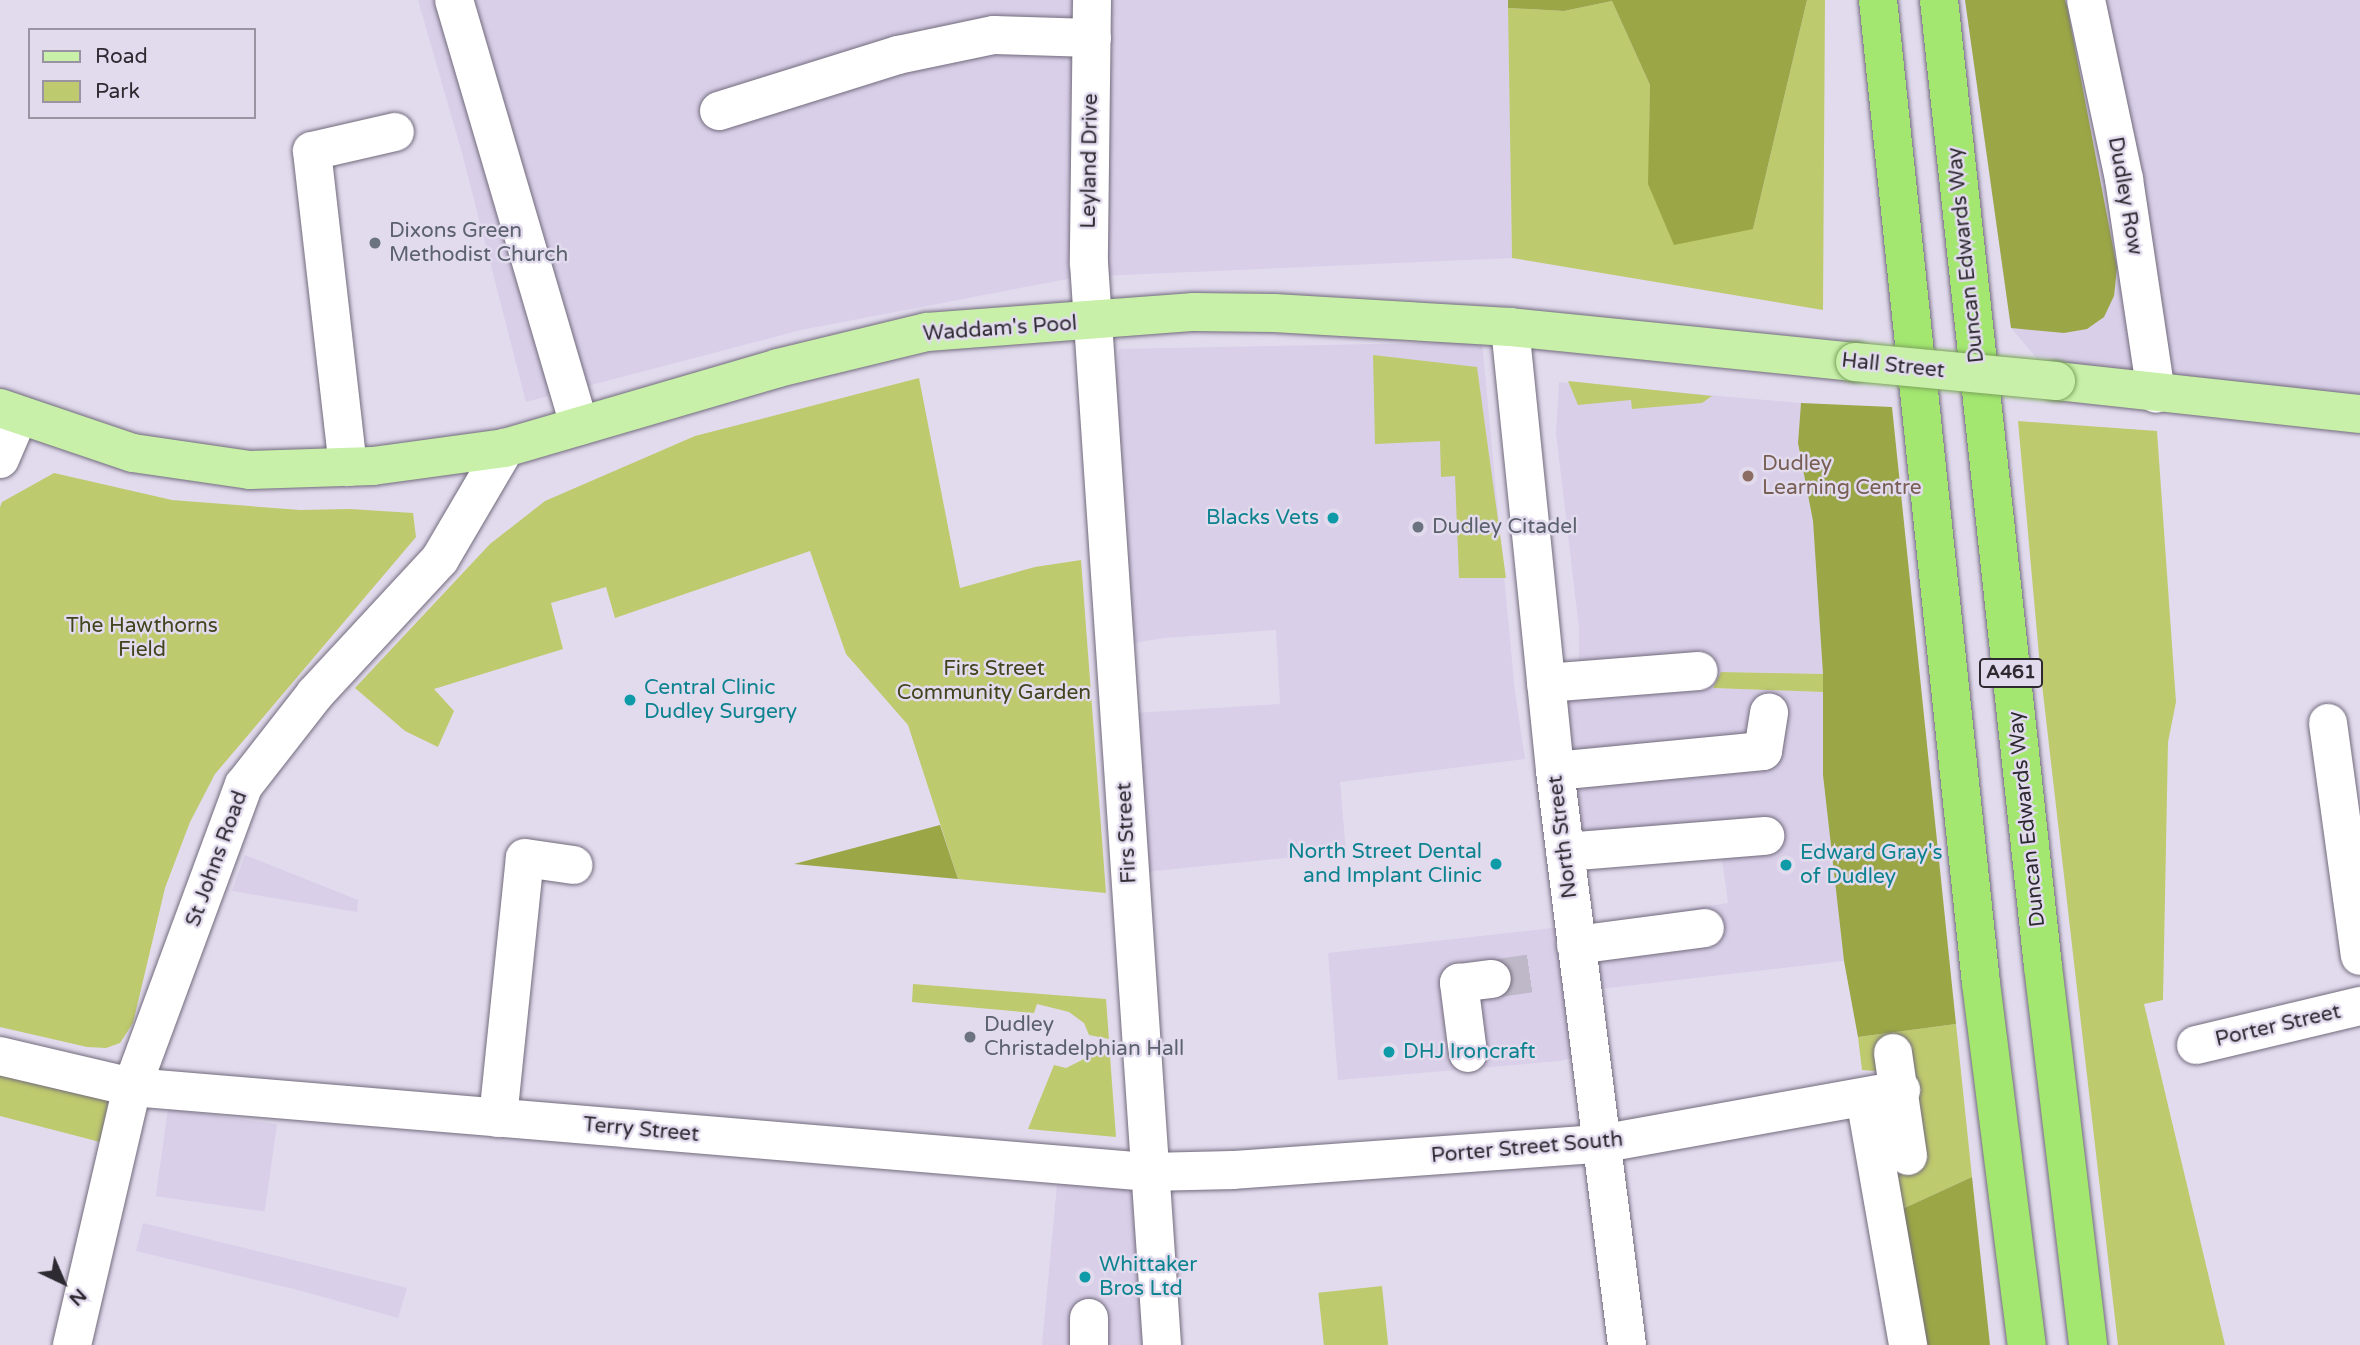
<!DOCTYPE html>
<html>
<head>
<meta charset="utf-8">
<style>
  body { margin:0 }
  #map { position:relative; width:2360px; height:1345px; overflow:hidden; background:#e2dbee; font-family:"Varela Round",sans-serif }
  div>[style] { position:absolute }
  .built>* { inset:0; background:#d9cfe9; transform-origin:0 0 }
  .green>* { inset:0; background:#beca6e; transform-origin:0 0 }
  .forest>* { inset:0; background:#9ba646 }
  .minor-tunnel>* { height:38px; margin-top:-19px; transform-origin:0; background:repeating-linear-gradient(90deg,#beb8c8 0 38px,transparent 0 57px) }
  .roads { filter:drop-shadow(0 0 2px #726b7c) drop-shadow(0 0 2px #726b7c) }
  .minor>* { height:38px; margin:-19px; padding:0 19px; transform-origin:19px; border-radius:19px; background:#fff }
  .major>* { height:38px; margin:-19px; padding:0 19px; transform-origin:19px; border-radius:19px; background:#c8f0a9 }
  .highway>* { height:38px; margin:-19px; padding:0 19px; transform-origin:19px; border-radius:19px; background:#a3e670 }
  .bridges { filter:drop-shadow(0 0 2px #7aa45a) drop-shadow(0 0 2px #7aa45a) }
  .major-bridge>* { height:38px; margin:-19px; padding:0 19px; transform-origin:19px; border-radius:19px; background:#c8f0a9 }
  .dots>* { width:19px; height:19px; translate:-50% -50%; box-sizing:border-box; border:4px solid #e2dbee; border-radius:50% }
  span { translate:-50% -50%; white-space:nowrap; text-align:center; line-height:1.15; -webkit-text-stroke:5px #e2dbee; paint-order:stroke }
  .shield-label span { padding:2px 5px; background:#e2dbee; border:2px solid; border-radius:5px; -webkit-text-stroke-width:0 }
  .shield-label { font-size:19px; color:#2d2a31; font-weight:700 }
  .street-label { font-size:21px; color:#2d2a31 }
  .worship-label { font-size:21px; color:#5b616d }
  .left { translate:0 -50%; text-align:left }
  .education-label { font-size:21px; color:#785e54 }
  .culture-label { font-size:21px; color:#0d838f }
  .right { translate:-100% -50%; text-align:right }
  .park-label { font-size:21px; color:#40451d }
  .legend { position:absolute; left:28px; top:28px; width:228px; height:91px; box-sizing:border-box; background:#e2dbee; border:2px solid #9a94a2; margin:0; padding:9px 12px; list-style:none; font-size:21px; color:#2d2a31 }
  .legend li { display:flex; align-items:center; gap:14px; height:35px }
  .legend b { width:35px; border:2px solid #9a94a2 }
  .north { position:absolute; left:28px; top:1247px; width:70px; height:70px; -webkit-text-stroke:5px #e2dbee; paint-order:stroke; rotate:136deg; font-size:19px; font-weight:700; line-height:28px; text-align:center; color:#2d2a31 }
  .north::after { content:''; display:block; margin:auto; width:24px; height:32px; background:#2d2a31; clip-path:polygon(50% 0,100% 100%,50% 72%,0 100%) }
</style>
</head>
<body>
<div id="map">
  <div class="built">
    <div style="clip-path:polygon(418px 0,1508px 0,1512px 258px,1078px 277px,801px 330px,526px 402px,462px 153px)"></div>
    <div style="clip-path:polygon(1965px 0,2360px 0,2360px 414px,2056px 381px,2011px 328px)"></div>
    <div style="clip-path:polygon(1482px 342px,1515px 692px,1525px 759px,1340px 782px,1346px 852px,1154px 871px,1130px 878px,1119px 714px,1280px 704px,1276px 630px,1164px 638px,1115px 646px,1105px 494px,1119px 349px)"></div>
    <div style="clip-path:polygon(1559px 382px,1801px 403px,1798px 443px,1813px 521px,1823px 674px,1721px 672px,1713px 688px,1823px 692px,1823px 775px,1844px 961px,1582px 991px,1589px 1053px,1560px 1061px,1338px 1080px,1328px 953px,1606px 922px,1728px 903px,1721px 850px,1565px 852px,1547px 702px,1579px 698px,1579px 628px,1556px 433px)"></div>
    <div style="clip-path:polygon(245px 855px,358px 900px,357px 912px,232px 891px)"></div>
    <div style="left:168px;top:1109px;width:110px;height:88px;rotate:8deg"></div>
    <div style="clip-path:polygon(1059px 1164px,1149px 1172px,1162px 1345px,1042px 1345px)"></div>
    <div style="clip-path:polygon(143px 1223px,407px 1288px,398px 1318px,302px 1291px,136px 1251px)"></div>
  </div>
  <div class="green">
    <div style="clip-path:polygon(1807px 0,1825px 0,1823px 310px,1512px 258px,1508px 8px,1564px 11px,1612px 1px,1650px 85px,1649px 184px,1753px 229px)"></div>
    <div style="clip-path:polygon(1373px 355px,1477px 367px,1506px 578px,1459px 578px,1455px 476px,1441px 477px,1440px 441px,1375px 444px)"></div>
    <div style="clip-path:polygon(919px 378px,960px 588px,1035px 567px,1081px 560px,1106px 893px,958px 879px,908px 725px,846px 654px,810px 551px,615px 618px,606px 587px,551px 603px,563px 649px,434px 689px,454px 711px,438px 747px,405px 731px,355px 688px,490px 544px,545px 501px,695px 436px)"></div>
    <div style="clip-path:polygon(1568px 381px,1712px 396px,1702px 403px,1632px 409px,1631px 400px,1578px 405px)"></div>
    <div style="clip-path:polygon(2018px 421px,2157px 431px,2176px 702px,2168px 742px,2163px 1000px,2144px 1004px,2225px 1345px,2118px 1345px,2040px 667px)"></div>
    <div style="clip-path:polygon(54px 473px,172px 500px,300px 510px,350px 509px,413px 513px,416px 537px,215px 774px,190px 822px,165px 888px,133px 1023px,120px 1043px,106px 1048px,87px 1047px,0 1027px,0 507px,2px 502px)"></div>
    <div style="clip-path:polygon(1721px 672px,1823px 674px,1823px 692px,1713px 688px)"></div>
    <div style="clip-path:polygon(913px 984px,1106px 999px,1109px 1039px,1089px 1035px,1084px 1023px,1069px 1012px,1037px 1004px,1034px 1013px,912px 1002px)"></div>
    <div style="clip-path:polygon(1956px 1024px,1972px 1177px,1898px 1211px,1886px 1072px,1862px 1070px,1858px 1037px)"></div>
    <div style="clip-path:polygon(1090px 1050px,1110px 1056px,1116px 1137px,1028px 1129px,1054px 1065px,1066px 1068px,1086px 1058px)"></div>
    <div style="clip-path:polygon(0 1073px,109px 1098px,100px 1142px,0 1116px)"></div>
    <div style="left:1382px;top:1286px;width:59px;height:64px;rotate:84deg"></div>
  </div>
  <div class="forest">
    <div style="clip-path:polygon(1508px 0,1807px 0,1753px 229px,1674px 245px,1648px 184px,1650px 85px,1612px 1px,1564px 11px,1508px 8px)"></div>
    <div style="clip-path:polygon(1965px 0,2065px 0,2067px 6px,2117px 268px,2114px 296px,2104px 317px,2087px 329px,2064px 333px,2011px 328px)"></div>
    <div style="clip-path:polygon(1801px 403px,1892px 407px,1956px 1024px,1858px 1037px,1844px 961px,1823px 775px,1823px 674px,1813px 521px,1798px 443px)"></div>
    <div style="clip-path:polygon(940px 825px,958px 879px,794px 864px)"></div>
    <div style="clip-path:polygon(1972px 1177px,1990px 1345px,1923px 1345px,1898px 1211px)"></div>
  </div>
  <div class="minor-tunnel">
    <div style="left:1492px;top:979px;width:56px;rotate:-8.3deg"></div>
  </div>
  <div class="roads">
    <div class="minor">
      <div style="left:454px;top:0;width:444px;rotate:73.6deg"></div>
      <div style="left:1092px;top:0;width:263px;rotate:90.7deg"></div>
      <div style="left:1089px;top:263px;width:1084px;rotate:86.14deg"></div>
      <div style="left:2086px;top:0;width:183px;rotate:78deg"></div>
      <div style="left:2124px;top:179px;width:217px;rotate:81.5deg"></div>
      <div style="left:719px;top:111px;width:188px;rotate:-17.4deg"></div>
      <div style="left:898px;top:55px;width:98px;rotate:-11.8deg"></div>
      <div style="left:994px;top:35px;width:98px;rotate:1.8deg"></div>
      <div style="left:1510px;top:327px;width:446px;rotate:84.2deg"></div>
      <div style="left:1555px;top:771px;width:578px;rotate:82.85deg"></div>
      <div style="left:0;top:459px;width:46px;rotate:-66.8deg"></div>
      <div style="left:348px;top:467px;width:318px;rotate:-96.5deg"></div>
      <div style="left:312px;top:151px;width:85px;rotate:-12.9deg"></div>
      <div style="left:1546px;top:683px;width:153px;rotate:-4.5deg"></div>
      <div style="left:2328px;top:723px;width:235px;rotate:82.2deg"></div>
      <div style="left:1555px;top:771px;width:209px;rotate:-5.5deg"></div>
      <div style="left:1763px;top:751px;width:39px;rotate:-81deg"></div>
      <div style="left:1565px;top:852px;width:201px;rotate:-4.6deg"></div>
      <div style="left:1576px;top:945px;width:130px;rotate:-7.5deg"></div>
      <div style="left:2196px;top:1045px;width:169px;rotate:-13.4deg"></div>
      <div style="left:1468px;top:1053px;width:71px;rotate:-97.3deg"></div>
      <div style="left:1459px;top:983px;width:33px;rotate:-7deg"></div>
      <div style="left:1893px;top:1053px;width:104px;rotate:81.7deg"></div>
      <div style="left:0;top:1056px;width:136px;rotate:13.2deg"></div>
      <div style="left:132px;top:1087px;width:1021px;rotate:4.78deg"></div>
      <div style="left:1149px;top:1172px;width:84px;rotate:-1.4deg"></div>
      <div style="left:1233px;top:1170px;width:368px;rotate:-4.1deg"></div>
      <div style="left:1600px;top:1144px;width:306px;rotate:-10.2deg"></div>
      <div style="left:1865px;top:1098px;width:251px;rotate:80.1deg"></div>
      <div style="left:498px;top:1118px;width:261px;rotate:-84.1deg"></div>
      <div style="left:525px;top:858px;width:49px;rotate:8.3deg"></div>
      <div style="left:1089px;top:1318px;width:27px;rotate:90deg"></div>
      <div style="left:72px;top:1345px;width:265px;rotate:-76.9deg"></div>
      <div style="left:132px;top:1087px;width:322px;rotate:-69.7deg"></div>
      <div style="left:244px;top:785px;width:115px;rotate:-52deg"></div>
      <div style="left:315px;top:694px;width:184px;rotate:-47.2deg"></div>
      <div style="left:440px;top:559px;width:129px;rotate:-59.6deg"></div>
    </div>
    <div class="major">
      <div style="left:2056px;top:381px;width:306px;rotate:6.2deg"></div>
      <div style="left:0;top:408px;width:140px;rotate:18.7deg"></div>
      <div style="left:133px;top:453px;width:118px;rotate:8.3deg"></div>
      <div style="left:250px;top:470px;width:123px;rotate:-1.9deg"></div>
      <div style="left:373px;top:466px;width:133px;rotate:-7.8deg"></div>
      <div style="left:505px;top:448px;width:284px;rotate:-16.3deg"></div>
      <div style="left:778px;top:368px;width:153px;rotate:-13.6deg"></div>
      <div style="left:927px;top:332px;width:268px;rotate:-4.3deg"></div>
      <div style="left:1194px;top:312px;width:80px;rotate:0.7deg"></div>
      <div style="left:1274px;top:313px;width:236px;rotate:3.4deg"></div>
      <div style="left:1510px;top:327px;width:347px;rotate:5.8deg"></div>
    </div>
    <div class="highway">
      <div style="left:1878px;top:0;width:988px;rotate:84.02deg"></div>
      <div style="left:1981px;top:983px;width:365px;rotate:82.8deg"></div>
      <div style="left:1939px;top:0;width:972px;rotate:83.86deg"></div>
      <div style="left:2043px;top:966px;width:382px;rotate:83.2deg"></div>
    </div>
  </div>
  <div class="bridges">
    <div class="major-bridge">
      <div style="left:1855px;top:362px;width:202px;rotate:5.4deg"></div>
    </div>
  </div>
  <div class="dots">
    <div style="left:375px;top:243px;background:#6b7280"></div>
    <div style="left:1748px;top:476px;background:#8d6e63"></div>
    <div style="left:1333px;top:518px;background:#0f9aa8"></div>
    <div style="left:1418px;top:527px;background:#6b7280"></div>
    <div style="left:630px;top:700px;background:#0f9aa8"></div>
    <div style="left:1496px;top:864px;background:#0f9aa8"></div>
    <div style="left:1786px;top:865px;background:#0f9aa8"></div>
    <div style="left:970px;top:1037px;background:#6b7280"></div>
    <div style="left:1389px;top:1052px;background:#0f9aa8"></div>
    <div style="left:1085px;top:1277px;background:#0f9aa8"></div>
  </div>
  <div class="shield-label">
    <span style="left:2011px;top:673px">A461</span>
  </div>
  <div class="street-label">
    <span style="left:1090px;top:161px;rotate:-89deg">Leyland Drive</span>
    <span style="left:2125px;top:196px;rotate:80deg">Dudley Row</span>
    <span style="left:1966px;top:255px;rotate:-96deg">Duncan Edwards Way</span>
    <span style="left:1000px;top:329px;rotate:-4deg">Waddam's Pool</span>
    <span style="left:1893px;top:366px;rotate:6deg">Hall Street</span>
    <span style="left:2027px;top:819px;rotate:-96deg">Duncan Edwards Way</span>
    <span style="left:1127px;top:833px;rotate:-93deg">Firs Street</span>
    <span style="left:1563px;top:837px;rotate:-97deg">North Street</span>
    <span style="left:217px;top:859px;rotate:-70deg">St Johns Road</span>
    <span style="left:2278px;top:1026px;rotate:-13deg">Porter Street</span>
    <span style="left:641px;top:1130px;rotate:5deg">Terry Street</span>
    <span style="left:1527px;top:1148px;rotate:-5deg">Porter Street South</span>
  </div>
  <div class="worship-label">
    <span class="left" style="left:389px;top:243px">Dixons Green<br>Methodist Church</span>
    <span class="left" style="left:1432px;top:527px">Dudley Citadel</span>
    <span class="left" style="left:984px;top:1037px">Dudley<br>Christadelphian Hall</span>
  </div>
  <div class="education-label">
    <span class="left" style="left:1762px;top:476px">Dudley<br>Learning Centre</span>
  </div>
  <div class="culture-label">
    <span class="right" style="left:1319px;top:518px">Blacks Vets</span>
    <span class="left" style="left:644px;top:700px">Central Clinic<br>Dudley Surgery</span>
    <span class="right" style="left:1482px;top:864px">North Street Dental<br>and Implant Clinic</span>
    <span class="left" style="left:1800px;top:865px">Edward Gray's<br>of Dudley</span>
    <span class="left" style="left:1403px;top:1052px">DHJ Ironcraft</span>
    <span class="left" style="left:1099px;top:1277px">Whittaker<br>Bros Ltd</span>
  </div>
  <div class="park-label">
    <span style="left:142px;top:638px">The Hawthorns<br>Field</span>
    <span style="left:994px;top:681px">Firs Street<br>Community Garden</span>
  </div>
  <ul class="legend">
  <li><b style="height:9px;background:#c8f0a9"></b>Road</li>
  <li><b style="height:19px;background:#beca6e"></b>Park</li>
  </ul>
  <div class="north">N</div>
</div>
</body>
</html>
